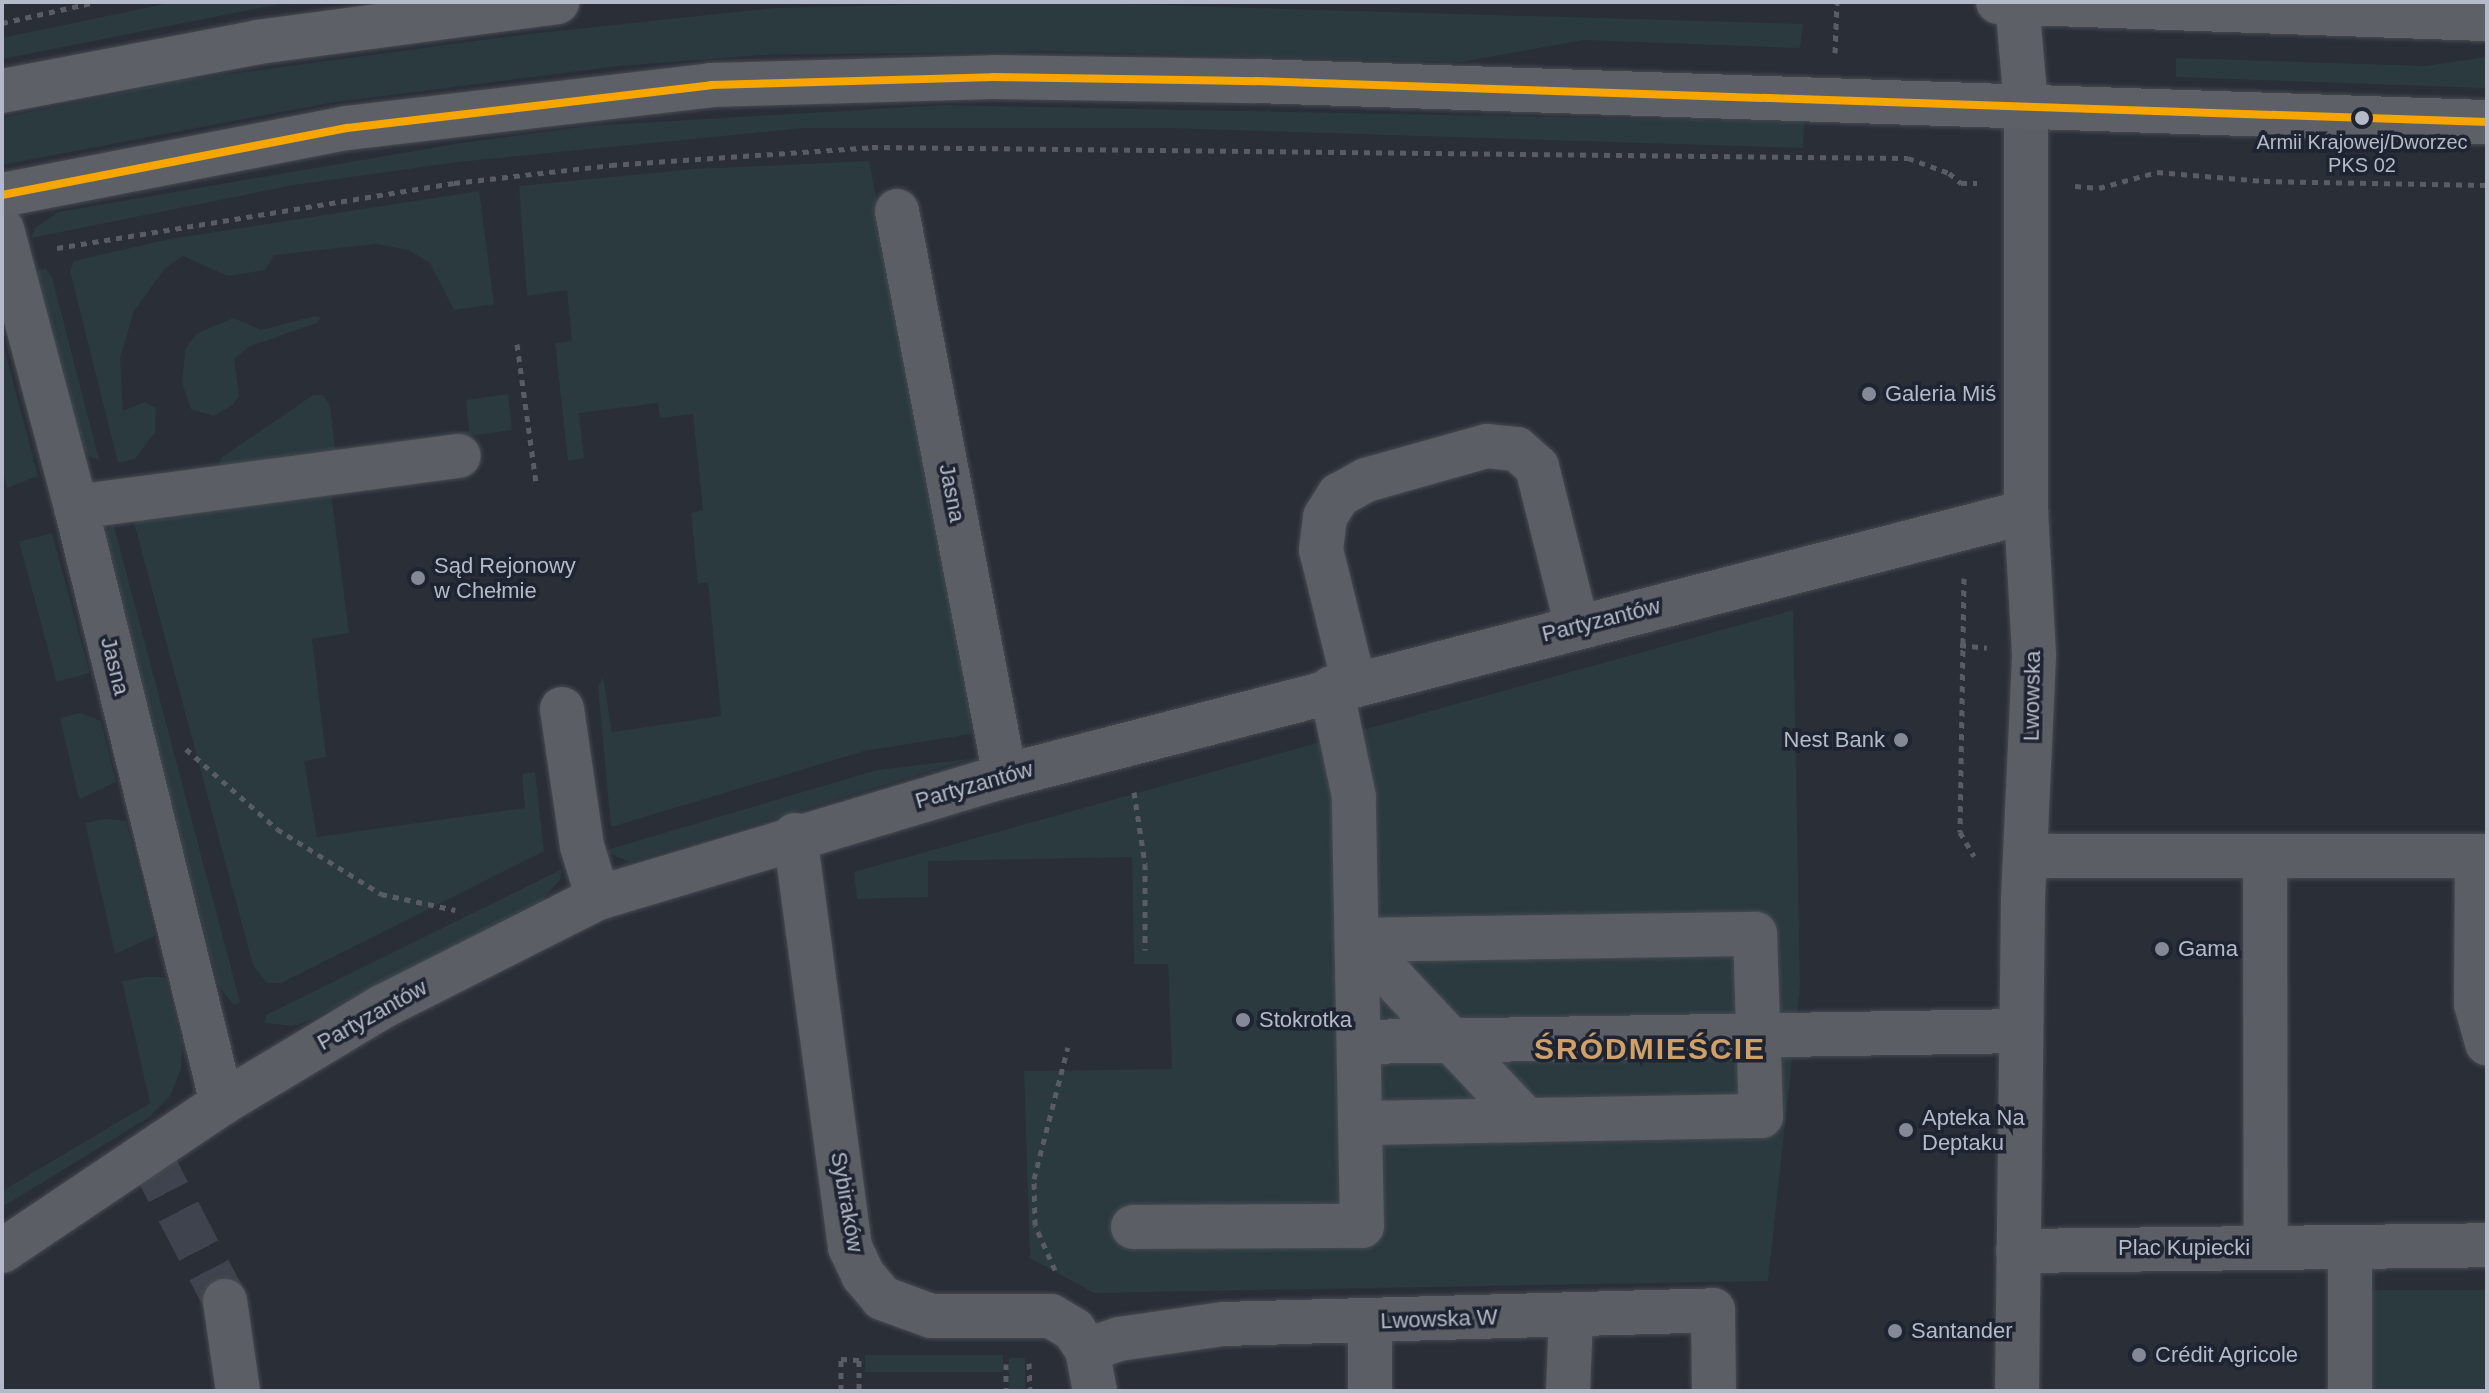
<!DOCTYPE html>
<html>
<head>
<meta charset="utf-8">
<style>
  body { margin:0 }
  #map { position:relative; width:2489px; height:1393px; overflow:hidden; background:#2a2e37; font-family:Helvetica,sans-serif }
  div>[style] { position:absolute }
  .green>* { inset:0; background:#2a3a3f; transform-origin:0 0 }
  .minor-tunnel>* { height:44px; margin-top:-22px; transform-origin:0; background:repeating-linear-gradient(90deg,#3f434d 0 44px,transparent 0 66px) }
  .path>* { height:5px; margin-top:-2.5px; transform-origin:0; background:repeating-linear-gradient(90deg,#595c62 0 6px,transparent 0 12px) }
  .roads { filter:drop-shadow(0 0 2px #464a50) drop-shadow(0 0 2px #464a50) }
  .minor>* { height:44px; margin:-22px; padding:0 22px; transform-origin:22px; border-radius:22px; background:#5b5e65 }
  .major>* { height:44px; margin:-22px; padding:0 22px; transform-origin:22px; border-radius:22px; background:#5d6067 }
  .bus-1>* { height:8px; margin:-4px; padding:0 4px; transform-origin:4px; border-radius:4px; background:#f7a600 }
  .dots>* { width:22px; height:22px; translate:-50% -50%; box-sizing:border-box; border:4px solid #1e2432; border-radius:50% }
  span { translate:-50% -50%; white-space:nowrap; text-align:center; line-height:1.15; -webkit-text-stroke:7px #1e2432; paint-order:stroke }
  .bus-label { font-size:20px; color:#b5bac8 }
  .poi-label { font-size:22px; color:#b5bac8 }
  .left { translate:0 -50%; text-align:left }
  .right { translate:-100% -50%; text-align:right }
  .street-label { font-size:22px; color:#b5bac8 }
  .district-label { font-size:30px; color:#cfa169; font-weight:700; letter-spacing:2px }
  .frame { position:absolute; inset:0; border:4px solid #b5bac8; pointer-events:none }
</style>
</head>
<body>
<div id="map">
  <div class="green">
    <div style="clip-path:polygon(174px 2px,290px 2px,2px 59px,2px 38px)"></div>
    <div style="clip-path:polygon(1052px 2px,1803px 24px,1800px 48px,1583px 40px,1461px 62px,1047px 51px,763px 55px,620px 66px,329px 103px,2px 165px,2px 118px,178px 81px,519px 35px,774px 8px)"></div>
    <div style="clip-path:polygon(2487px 57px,2487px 88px,2176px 77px,2176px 58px,2425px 66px)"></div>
    <div style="clip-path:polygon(944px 105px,1804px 122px,1803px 148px,1166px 128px,804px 128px,458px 162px,294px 185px,31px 238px,35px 228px,58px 212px,461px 143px,588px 126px)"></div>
    <div style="clip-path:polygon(869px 161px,963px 642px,971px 734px,864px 751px,611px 827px,598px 687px,603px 677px,612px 732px,721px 716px,708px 582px,698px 584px,691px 513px,703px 510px,693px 414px,660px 418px,658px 403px,579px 413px,584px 458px,568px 461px,555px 343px,572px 341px,567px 290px,527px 296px,519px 186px,694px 169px)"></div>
    <div style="clip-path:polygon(479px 191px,494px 304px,454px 310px,430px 263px,409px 250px,376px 244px,274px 255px,265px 270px,228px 276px,183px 256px,165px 268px,134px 311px,120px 358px,123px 411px,145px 402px,156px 408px,155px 432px,135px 459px,118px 463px,70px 271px,74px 261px,170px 239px)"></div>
    <div style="clip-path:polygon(45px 268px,52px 277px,99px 460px,89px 456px,79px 440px,36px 271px)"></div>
    <div style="clip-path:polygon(315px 316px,321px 318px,317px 323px,250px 346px,234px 359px,239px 396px,233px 405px,214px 416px,191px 409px,182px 383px,185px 350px,196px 334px,233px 318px,261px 330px)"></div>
    <div style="clip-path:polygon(2px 340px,38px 476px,7px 488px,2px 466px)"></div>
    <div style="clip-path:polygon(508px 394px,512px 430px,229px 469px,220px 464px,221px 458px,313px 395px,323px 395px,330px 406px,335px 449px,469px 431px,466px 400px)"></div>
    <div style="clip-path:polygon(330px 486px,349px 633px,312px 639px,326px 757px,304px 761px,317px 837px,525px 808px,522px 774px,535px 772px,544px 851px,281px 983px,267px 983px,253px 965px,132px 515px)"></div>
    <div style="clip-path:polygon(113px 523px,240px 1002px,234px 1005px,219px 987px,103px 539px)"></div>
    <div style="left:52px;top:533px;width:145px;height:34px;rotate:75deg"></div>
    <div style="clip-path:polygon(1793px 610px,1800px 986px,1768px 1281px,1094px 1293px,1030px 1258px,1024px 1071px,1172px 1069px,1168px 964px,1134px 964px,1132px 857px,928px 861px,928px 897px,857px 899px,854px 872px)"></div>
    <div style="clip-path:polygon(81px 713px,101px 721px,116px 782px,79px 799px,60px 718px)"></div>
    <div style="clip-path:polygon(970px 759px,630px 862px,603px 851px,877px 770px)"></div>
    <div style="clip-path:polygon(105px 819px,126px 821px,155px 936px,115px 954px,85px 823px)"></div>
    <div style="clip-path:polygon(562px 869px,560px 880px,542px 900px,312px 1019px,295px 1026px,265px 1023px,266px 1015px)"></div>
    <div style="clip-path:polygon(146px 977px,165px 977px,182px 1044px,181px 1069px,170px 1096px,148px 1118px,2px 1207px,2px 1191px,150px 1103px,122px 981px)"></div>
    <div style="left:2363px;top:1290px;width:124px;height:101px"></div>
    <div style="left:1003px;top:1355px;width:17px;height:138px;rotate:90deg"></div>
    <div style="left:1009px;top:1358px;width:16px;height:33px"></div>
  </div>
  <div class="minor-tunnel">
    <div style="left:148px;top:1153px;width:167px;rotate:62.5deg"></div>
  </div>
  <div class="path">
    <div style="left:2px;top:23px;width:96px;rotate:-12.6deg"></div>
    <div style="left:1835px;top:53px;width:51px;rotate:-87.8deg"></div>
    <div style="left:2075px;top:186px;width:24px;rotate:5deg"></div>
    <div style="left:2099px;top:188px;width:60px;rotate:-15.4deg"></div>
    <div style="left:2157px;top:172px;width:107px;rotate:4.8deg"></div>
    <div style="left:2264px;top:181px;width:223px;rotate:1deg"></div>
    <div style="left:57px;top:248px;width:402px;rotate:-9.3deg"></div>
    <div style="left:454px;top:183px;width:158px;rotate:-6.5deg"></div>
    <div style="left:611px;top:165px;width:262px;rotate:-3.9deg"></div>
    <div style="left:872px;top:147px;width:1036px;rotate:0.61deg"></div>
    <div style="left:1908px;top:158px;width:44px;rotate:20.1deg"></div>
    <div style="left:1949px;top:173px;width:16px;rotate:40deg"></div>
    <div style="left:1961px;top:183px;width:16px"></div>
    <div style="left:517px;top:344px;width:140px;rotate:82.2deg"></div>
    <div style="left:1964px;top:578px;width:254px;rotate:90.9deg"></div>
    <div style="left:1960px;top:832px;width:28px;rotate:60deg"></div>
    <div style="left:1960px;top:645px;width:27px;rotate:6deg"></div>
    <div style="left:186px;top:749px;width:121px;rotate:41.3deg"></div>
    <div style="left:277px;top:829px;width:123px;rotate:32deg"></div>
    <div style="left:381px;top:894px;width:76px;rotate:12.2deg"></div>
    <div style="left:1134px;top:792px;width:73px;rotate:81.3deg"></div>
    <div style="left:1145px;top:864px;width:86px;rotate:90deg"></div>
    <div style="left:1055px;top:1270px;width:49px;rotate:-114deg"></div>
    <div style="left:1035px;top:1225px;width:46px;rotate:-91.2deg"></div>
    <div style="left:1034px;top:1179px;width:136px;rotate:-75.6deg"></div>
    <div style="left:1029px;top:1363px;width:28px;rotate:88deg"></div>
    <div style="left:1006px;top:1364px;width:27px;rotate:90deg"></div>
    <div style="left:841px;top:1391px;width:32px;rotate:-90deg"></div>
    <div style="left:841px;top:1359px;width:18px;rotate:3deg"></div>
    <div style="left:859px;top:1360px;width:31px;rotate:90deg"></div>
  </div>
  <div class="roads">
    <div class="minor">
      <div style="left:897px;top:211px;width:575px;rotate:79.18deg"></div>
      <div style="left:2px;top:229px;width:288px;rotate:75.1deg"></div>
      <div style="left:76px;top:507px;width:614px;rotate:76.24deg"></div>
      <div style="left:76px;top:507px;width:386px;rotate:-7.6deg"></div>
      <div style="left:1354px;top:683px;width:137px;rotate:-103.9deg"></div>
      <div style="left:1321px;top:550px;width:33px;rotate:-83deg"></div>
      <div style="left:1325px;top:517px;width:26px;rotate:-58deg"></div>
      <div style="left:1339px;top:495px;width:31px;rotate:-29deg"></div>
      <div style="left:1366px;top:480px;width:126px;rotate:-15.7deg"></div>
      <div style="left:1487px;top:446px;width:30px;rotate:6deg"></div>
      <div style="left:1517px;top:449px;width:27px;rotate:42deg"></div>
      <div style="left:1537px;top:467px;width:164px;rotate:75.9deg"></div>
      <div style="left:562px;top:709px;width:138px;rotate:81.7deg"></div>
      <div style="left:582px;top:846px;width:54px;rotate:72.9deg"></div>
      <div style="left:795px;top:835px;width:416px;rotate:82.4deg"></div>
      <div style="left:850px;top:1247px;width:31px;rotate:65deg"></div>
      <div style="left:863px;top:1275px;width:30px;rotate:50deg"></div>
      <div style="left:882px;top:1298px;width:52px;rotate:20.2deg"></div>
      <div style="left:931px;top:1316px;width:120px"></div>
      <div style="left:1051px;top:1316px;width:27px;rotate:31deg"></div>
      <div style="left:1074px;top:1330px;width:24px;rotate:57deg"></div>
      <div style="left:1087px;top:1350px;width:42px;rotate:79deg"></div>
      <div style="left:2028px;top:856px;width:459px"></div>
      <div style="left:2265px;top:856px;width:392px;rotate:89.9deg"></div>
      <div style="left:2477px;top:856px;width:148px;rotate:90.4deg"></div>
      <div style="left:2476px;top:1004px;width:41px;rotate:74.2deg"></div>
      <div style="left:1357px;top:940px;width:398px;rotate:-0.9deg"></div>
      <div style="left:1755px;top:934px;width:182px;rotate:88.1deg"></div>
      <div style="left:1761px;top:1116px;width:401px;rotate:179deg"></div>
      <div style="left:1357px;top:940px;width:247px;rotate:46.8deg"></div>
      <div style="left:1359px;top:1042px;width:662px;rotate:-0.95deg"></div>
      <div style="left:1133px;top:1227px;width:229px;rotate:-0.3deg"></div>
      <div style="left:1362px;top:1226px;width:429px;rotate:-91.1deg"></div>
      <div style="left:1354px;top:797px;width:111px;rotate:-101.9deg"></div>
      <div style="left:2px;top:1251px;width:265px;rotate:-33.9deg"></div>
      <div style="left:222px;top:1103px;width:187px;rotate:-31deg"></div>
      <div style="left:382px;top:1007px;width:242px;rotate:-26.8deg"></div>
      <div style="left:598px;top:898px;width:425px;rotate:-16.7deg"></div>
      <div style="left:1005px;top:776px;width:1055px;rotate:-14.5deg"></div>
      <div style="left:2018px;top:1251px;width:469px;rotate:-0.7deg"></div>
      <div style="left:225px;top:1301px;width:91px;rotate:81.8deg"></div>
      <div style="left:1370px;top:1321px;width:70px;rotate:90deg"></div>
      <div style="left:1087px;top:1350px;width:34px;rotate:-19deg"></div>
      <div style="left:1119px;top:1339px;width:105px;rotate:-8.2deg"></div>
      <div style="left:1223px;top:1324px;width:490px;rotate:-1.6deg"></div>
      <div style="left:1713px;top:1310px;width:81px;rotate:89.3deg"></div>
      <div style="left:1568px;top:1391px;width:76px;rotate:-87.7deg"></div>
      <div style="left:2017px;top:1391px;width:492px;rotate:-89.3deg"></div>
      <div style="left:2023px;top:899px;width:245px;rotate:-87.4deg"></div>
      <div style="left:2034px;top:654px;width:142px;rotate:-93.2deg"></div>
      <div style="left:2026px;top:512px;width:407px;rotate:-90deg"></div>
      <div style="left:2350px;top:1391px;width:144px;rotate:-90deg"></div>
    </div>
    <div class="major">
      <div style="left:1998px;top:2px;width:489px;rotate:2deg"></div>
      <div style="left:2017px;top:2px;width:103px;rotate:85deg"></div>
      <div style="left:2px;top:91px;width:261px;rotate:-10.8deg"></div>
      <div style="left:258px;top:42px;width:302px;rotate:-7.6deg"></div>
      <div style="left:2px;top:195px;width:351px;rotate:-11deg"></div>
      <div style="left:347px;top:128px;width:367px;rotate:-6.7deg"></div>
      <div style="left:711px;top:85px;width:282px;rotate:-1.6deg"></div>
      <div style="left:993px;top:77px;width:263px;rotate:0.9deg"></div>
      <div style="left:1256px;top:81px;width:1232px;rotate:1.91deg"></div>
    </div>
  </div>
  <div class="bus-1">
    <div style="left:2px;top:195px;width:351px;rotate:-11deg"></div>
    <div style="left:347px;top:128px;width:367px;rotate:-6.7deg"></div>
    <div style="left:711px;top:85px;width:282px;rotate:-1.6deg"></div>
    <div style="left:993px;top:77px;width:263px;rotate:0.9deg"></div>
    <div style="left:1256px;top:81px;width:1232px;rotate:1.91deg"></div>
  </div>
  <div class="dots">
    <div style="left:2362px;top:118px;background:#b5bac8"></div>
    <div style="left:1869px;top:394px;background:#848995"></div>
    <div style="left:418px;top:578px;background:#848995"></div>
    <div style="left:1901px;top:740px;background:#848995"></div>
    <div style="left:2162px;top:949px;background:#848995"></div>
    <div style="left:1243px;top:1020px;background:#848995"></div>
    <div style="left:1906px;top:1130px;background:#848995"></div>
    <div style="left:1895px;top:1331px;background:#848995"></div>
    <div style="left:2139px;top:1355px;background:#848995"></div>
  </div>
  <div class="bus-label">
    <span style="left:2362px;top:154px">Armii Krajowej/Dworzec<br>PKS 02</span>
  </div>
  <div class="poi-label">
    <span class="left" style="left:1885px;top:394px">Galeria Miś</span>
    <span class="left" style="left:434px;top:578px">Sąd Rejonowy<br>w Chełmie</span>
    <span class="right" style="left:1885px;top:740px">Nest Bank</span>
    <span class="left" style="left:2178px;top:949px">Gama</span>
    <span class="left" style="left:1259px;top:1020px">Stokrotka</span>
    <span class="left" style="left:1922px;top:1130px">Apteka Na<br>Deptaku</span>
    <span class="left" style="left:1911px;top:1331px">Santander</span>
    <span class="left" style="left:2155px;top:1355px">Crédit Agricole</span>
  </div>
  <div class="street-label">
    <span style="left:952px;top:493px;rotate:79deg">Jasna</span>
    <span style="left:1601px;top:620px;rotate:-14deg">Partyzantów</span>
    <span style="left:115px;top:666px;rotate:76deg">Jasna</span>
    <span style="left:2032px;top:696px;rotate:-89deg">Lwowska</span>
    <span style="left:974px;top:785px;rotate:-16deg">Partyzantów</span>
    <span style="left:372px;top:1015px;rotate:-29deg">Partyzantów</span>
    <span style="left:847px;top:1202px;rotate:80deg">Sybiraków</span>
    <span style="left:2184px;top:1248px">Plac Kupiecki</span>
    <span style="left:1439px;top:1319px;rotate:-2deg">Lwowska W</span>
  </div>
  <div class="district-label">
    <span style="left:1650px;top:1049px">ŚRÓDMIEŚCIE</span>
  </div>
  <div class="frame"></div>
</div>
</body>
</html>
